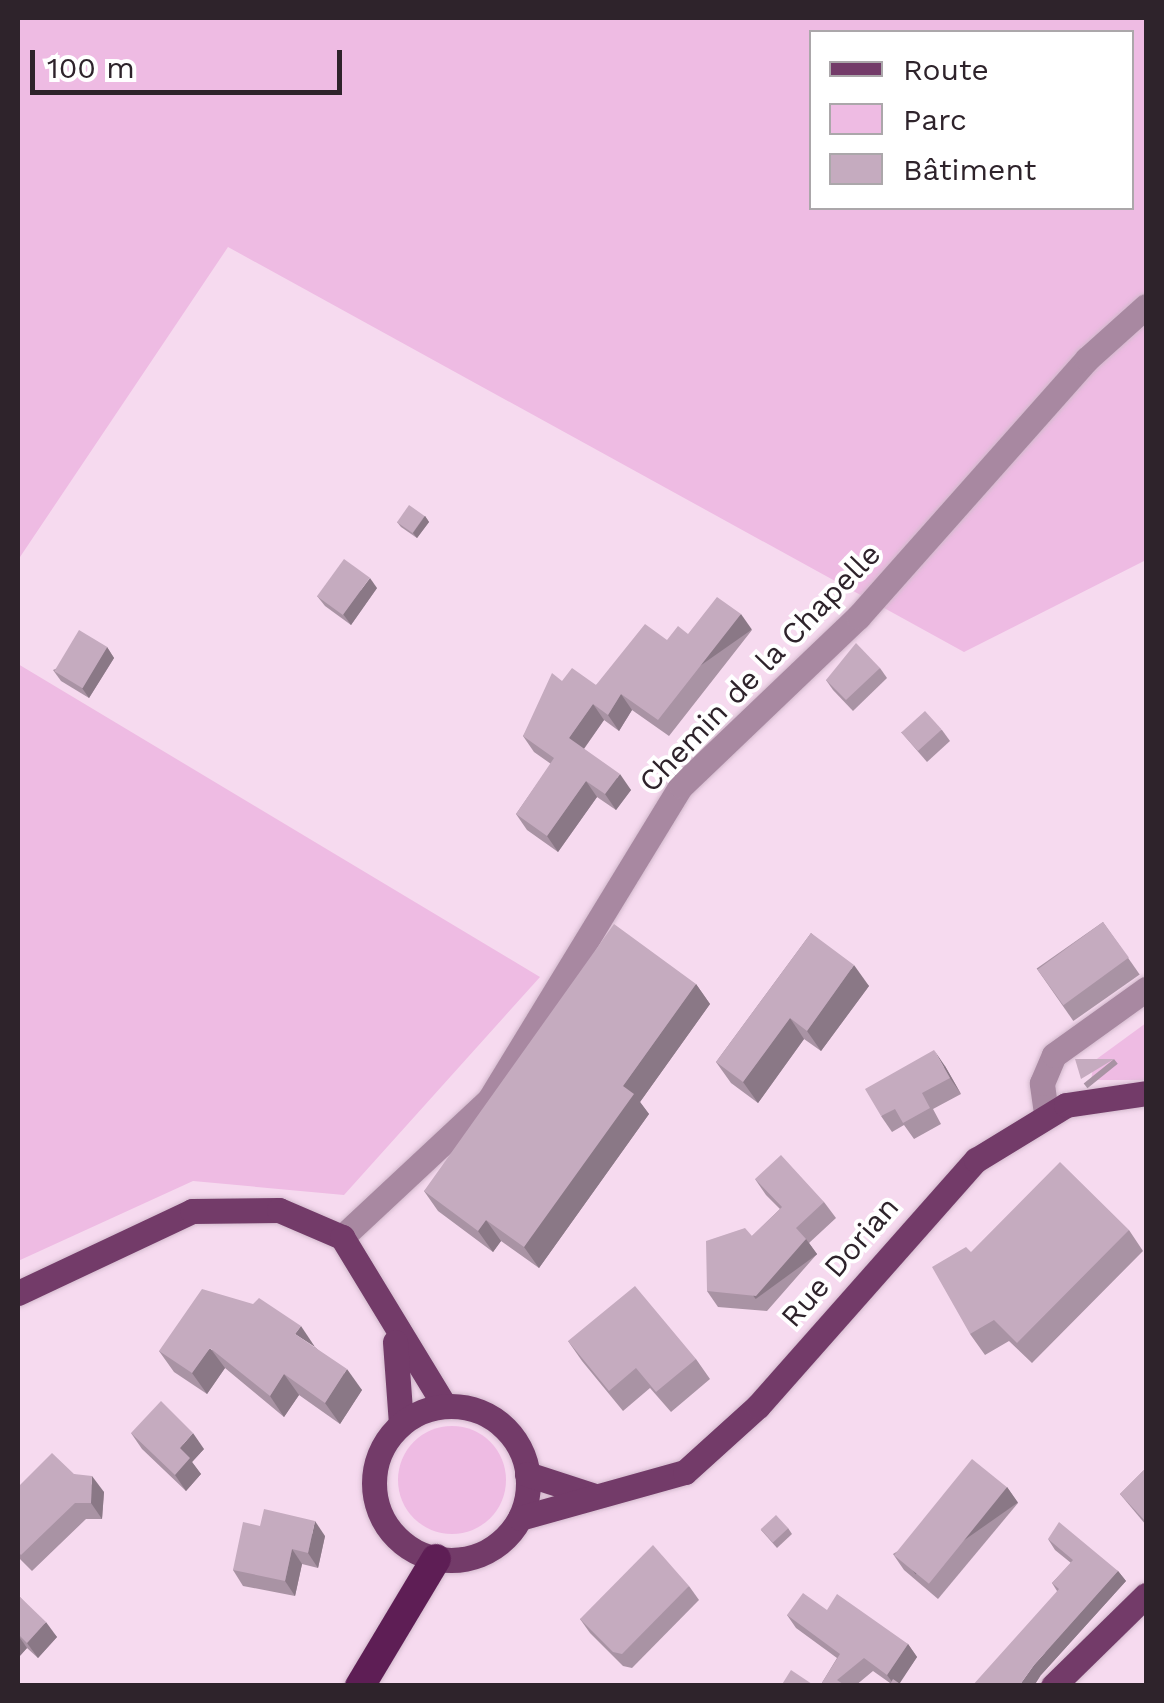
<!DOCTYPE html>
<html>
<head>
<meta charset="utf-8">
<style>
  body { margin:0 }
  #map { position:relative; width:1164px; height:1703px; overflow:hidden; background:#f6daef; font-family:"Work Sans",sans-serif }
  div>[style] { position:absolute }
  .green>* { inset:0; background:#eebbe3 }
  .round { border-radius:50% }
  .roads { filter:drop-shadow(0 0 2px #d2b9cc) drop-shadow(0 0 2px #d2b9cc) }
  .minor>* { height:25px; margin:-12.5px; padding:0 12.5px; transform-origin:12.5px; border-radius:12.5px; background:#a888a1 }
  .major>* { height:25px; margin:-12.5px; padding:0 12.5px; transform-origin:12.5px; border-radius:12.5px; background:#733b69 }
  .major>.ring { margin:-12.5px; padding:0; box-sizing:content-box; background:none; border:25px solid #733b69; border-radius:50% }
  .highway>* { height:30px; margin:-15px; padding:0 15px; transform-origin:15px; border-radius:15px; background:#5e1e55 }
  .wall>* { inset:0; background:#a993a4; transform-origin:0 0 }
  .shaded-wall>* { inset:0; background:#8a7886; transform-origin:0 0 }
  .building>* { inset:0; background:#c5abbf; transform-origin:0 0 }
  span { translate:-50% -50%; white-space:nowrap; text-align:center; line-height:1.15; -webkit-text-stroke:8px #fff; paint-order:stroke }
  .street-label { font-size:30px; color:#2e232b }
  .frame { position:absolute; inset:0; border:20px solid #2e232b; pointer-events:none }
  .legend { position:absolute; left:809px; top:30px; width:325px; height:180px; box-sizing:border-box; background:#fff; border:2px solid #aba7aa; margin:0; padding:12px 18px; list-style:none; font-size:30px; color:#2e232b }
  .legend li { display:flex; align-items:center; gap:20px; height:50px }
  .legend b { width:50px; border:2px solid #aba7aa }
  .scale { position:absolute; left:30px; top:50px; width:312px; height:45px; box-sizing:border-box; border:5px solid #2e232b; border-top:0; padding-left:12px; font-size:30px; line-height:35px; white-space:nowrap; color:#2e232b; -webkit-text-stroke:8px #fff; paint-order:stroke }
</style>
</head>
<body>
<div id="map">
  <div class="green">
    <div style="clip-path:polygon(evenodd,18px 18px,1146px 18px,1146px 560px,964px 652px,228px 247px,18px 560px,18px 18px,812px 32px,1132px 32px,1132px 208px,812px 208px,812px 32px)"></div>
    <div style="clip-path:polygon(18px 664px,540px 977px,344px 1195px,193px 1181px,18px 1261px)"></div>
    <div style="clip-path:polygon(1146px 1023px,1146px 1080px,1091px 1080px,1094px 1061px)"></div>
    <div class="round" style="left:398px;top:1426px;width:108px;height:108px"></div>
  </div>
  <div class="roads">
    <div class="minor">
      <div style="left:1046px;top:1113px;width:30px;rotate:-98deg"></div>
      <div style="left:1042px;top:1083px;width:30px;rotate:-67deg"></div>
      <div style="left:1054px;top:1055px;width:113px;rotate:-35.7deg"></div>
      <div style="left:342px;top:1237px;width:201px;rotate:-43deg"></div>
      <div style="left:489px;top:1100px;width:368px;rotate:-58.6deg"></div>
      <div style="left:681px;top:786px;width:245px;rotate:-43.7deg"></div>
      <div style="left:858px;top:617px;width:345px;rotate:-48.4deg"></div>
      <div style="left:1087px;top:359px;width:79px;rotate:-41.9deg"></div>
    </div>
    <div class="major">
      <div style="left:18px;top:1293px;width:192px;rotate:-25.2deg"></div>
      <div style="left:192px;top:1211px;width:87px;rotate:-0.7deg"></div>
      <div style="left:279px;top:1210px;width:69px;rotate:23.2deg"></div>
      <div style="left:342px;top:1237px;width:194px;rotate:58.7deg"></div>
      <div style="left:395px;top:1342px;width:82px;rotate:85.8deg"></div>
      <div class="ring" style="left:374px;top:1406px;width:129px;height:129px"></div>
      <div style="left:527px;top:1474px;width:71px;rotate:17.9deg"></div>
      <div style="left:520px;top:1518px;width:171px;rotate:-15.6deg"></div>
      <div style="left:685px;top:1472px;width:98px;rotate:-42.1deg"></div>
      <div style="left:758px;top:1406px;width:329px;rotate:-48.5deg"></div>
      <div style="left:976px;top:1160px;width:105px;rotate:-31.4deg"></div>
      <div style="left:1066px;top:1105px;width:81px;rotate:-8.5deg"></div>
      <div style="left:1053px;top:1686px;width:130px;rotate:-44.4deg"></div>
    </div>
    <div class="highway">
      <div style="left:360px;top:1686px;width:148px;rotate:-59.1deg"></div>
    </div>
  </div>
  <div class="wall">
    <div style="clip-path:polygon(425px 516px,429px 522px,417px 538px,401px 527px,397px 522px)"></div>
    <div style="clip-path:polygon(377px 588px,351px 625px,325px 606px,317px 596px)"></div>
    <div style="clip-path:polygon(752px 630px,669px 736px,632px 710px,619px 731px,604px 720px,584px 749px,631px 790px,616px 810px,597px 797px,558px 852px,527px 830px,516px 814px,551px 764px,534px 752px,523px 736px,562px 681px,596px 685px,667px 640px)"></div>
    <div style="clip-path:polygon(107px 647px,114px 658px,89px 698px,61px 681px,53px 670px)"></div>
    <div style="clip-path:polygon(880px 668px,887px 678px,853px 711px,833px 690px,826px 680px)"></div>
    <div style="clip-path:polygon(942px 730px,950px 741px,927px 762px,901px 732px)"></div>
    <div style="left:1103px;top:922px;width:64px;height:81px;rotate:55deg"></div>
    <div style="clip-path:polygon(811px 933px,869px 986px,821px 1051px,804px 1039px,758px 1103px,731px 1083px,716px 1062px)"></div>
    <div style="clip-path:polygon(696px 984px,710px 1004px,640px 1102px,649px 1114px,539px 1268px,501px 1241px,493px 1252px,438px 1211px,424px 1191px)"></div>
    <div style="left:1114px;top:1059px;width:6px;height:39px;rotate:51deg"></div>
    <div style="clip-path:polygon(945px 1066px,961px 1094px,933px 1109px,941px 1124px,914px 1139px,904px 1125px,892px 1132px,881px 1116px)"></div>
    <div style="clip-path:polygon(755px 1179px,824px 1202px,836px 1218px,809px 1243px,817px 1254px,767px 1311px,718px 1307px,707px 1291px,752px 1236px,780px 1209px,766px 1195px)"></div>
    <div style="clip-path:polygon(1129px 1230px,1143px 1251px,1032px 1363px,1009px 1341px,985px 1355px,970px 1334px,971px 1252px)"></div>
    <div style="clip-path:polygon(568px 1341px,696px 1359px,710px 1379px,671px 1412px,650px 1388px,623px 1411px,582px 1361px)"></div>
    <div style="clip-path:polygon(315px 1347px,362px 1390px,340px 1424px,299px 1395px,284px 1417px,225px 1368px,207px 1394px,174px 1372px,159px 1351px)"></div>
    <div style="clip-path:polygon(131px 1433px,204px 1449px,192px 1462px,201px 1474px,186px 1491px,142px 1449px)"></div>
    <div style="clip-path:polygon(1146px 1468px,1146px 1525px,1120px 1494px)"></div>
    <div style="clip-path:polygon(74px 1474px,104px 1492px,102px 1519px,86px 1519px,32px 1571px,18px 1557px,18px 1487px)"></div>
    <div style="clip-path:polygon(1007px 1487px,1018px 1503px,938px 1599px,904px 1570px,893px 1554px)"></div>
    <div style="clip-path:polygon(260px 1526px,325px 1536px,318px 1568px,302px 1564px,295px 1596px,243px 1586px,233px 1570px)"></div>
    <div style="clip-path:polygon(788px 1528px,792px 1534px,777px 1548px,761px 1530px)"></div>
    <div style="clip-path:polygon(1048px 1539px,1118px 1571px,1126px 1581px,1041px 1675px,1057px 1591px,1052px 1583px,1071px 1563px,1055px 1550px)"></div>
    <div style="clip-path:polygon(689px 1586px,699px 1600px,632px 1668px,623px 1666px,590px 1633px,580px 1619px)"></div>
    <div style="clip-path:polygon(18px 1595px,57px 1637px,38px 1658px,27px 1648px,18px 1658px)"></div>
    <div style="clip-path:polygon(827px 1610px,908px 1644px,917px 1657px,899px 1683px,890px 1683px,873px 1671px,855px 1686px,820px 1686px,837px 1658px,796px 1628px,787px 1615px)"></div>
  </div>
  <div class="shaded-wall">
    <div style="clip-path:polygon(425px 516px,429px 522px,417px 538px,413px 533px)"></div>
    <div style="clip-path:polygon(370px 578px,377px 588px,351px 625px,343px 614px)"></div>
    <div style="left:741px;top:614px;width:19px;height:135px;rotate:55deg"></div>
    <div style="clip-path:polygon(107px 647px,114px 658px,89px 698px,82px 688px)"></div>
    <div style="clip-path:polygon(621px 694px,632px 710px,619px 731px,608px 715px)"></div>
    <div style="clip-path:polygon(593px 704px,604px 720px,580px 754px,569px 738px)"></div>
    <div style="clip-path:polygon(620px 774px,631px 790px,616px 810px,605px 794px)"></div>
    <div style="clip-path:polygon(586px 781px,597px 797px,558px 852px,547px 836px)"></div>
    <div style="clip-path:polygon(854px 965px,869px 986px,821px 1051px,807px 1031px)"></div>
    <div style="clip-path:polygon(696px 984px,710px 1004px,640px 1102px,649px 1114px,539px 1268px,524px 1247px,623px 1086px)"></div>
    <div style="clip-path:polygon(790px 1018px,804px 1039px,758px 1103px,743px 1082px)"></div>
    <div style="clip-path:polygon(934px 1050px,945px 1066px,961px 1094px,950px 1078px)"></div>
    <div style="clip-path:polygon(486px 1220px,501px 1241px,493px 1252px,478px 1231px)"></div>
    <div style="left:806px;top:1239px;width:19px;height:76px;rotate:54deg"></div>
    <div style="clip-path:polygon(301px 1326px,315px 1347px,295px 1334px)"></div>
    <div style="clip-path:polygon(210px 1348px,225px 1368px,207px 1394px,192px 1373px)"></div>
    <div style="clip-path:polygon(347px 1369px,362px 1390px,340px 1424px,325px 1403px)"></div>
    <div style="clip-path:polygon(284px 1374px,299px 1395px,284px 1417px,270px 1396px)"></div>
    <div style="clip-path:polygon(193px 1433px,204px 1449px,192px 1462px,201px 1474px,186px 1491px,175px 1475px,180px 1448px)"></div>
    <div style="clip-path:polygon(92px 1476px,104px 1492px,102px 1519px,91px 1503px)"></div>
    <div style="left:1007px;top:1487px;width:19px;height:125px;rotate:55deg"></div>
    <div style="clip-path:polygon(315px 1521px,325px 1536px,318px 1568px,308px 1553px)"></div>
    <div style="clip-path:polygon(292px 1549px,302px 1564px,295px 1596px,285px 1581px)"></div>
    <div style="clip-path:polygon(1118px 1571px,1126px 1581px,1041px 1675px,1034px 1686px,1019px 1686px,1034px 1665px)"></div>
    <div style="clip-path:polygon(46px 1622px,57px 1637px,38px 1658px,27px 1643px)"></div>
    <div style="clip-path:polygon(18px 1635px,27px 1648px,18px 1658px)"></div>
    <div style="clip-path:polygon(908px 1644px,917px 1657px,898px 1686px,895px 1686px,887px 1675px)"></div>
  </div>
  <div class="building">
    <div style="left:409px;top:505px;width:19px;height:21px;rotate:35deg"></div>
    <div style="left:344px;top:559px;width:32px;height:46px;rotate:36deg"></div>
    <div style="clip-path:polygon(717px 597px,741px 614px,658px 720px,621px 694px,608px 715px,593px 704px,569px 738px,620px 774px,605px 794px,586px 781px,547px 836px,516px 814px,554px 758px,523px 736px,552px 673px,562px 681px,572px 668px,596px 685px,645px 624px,667px 640px,678px 626px,688px 634px)"></div>
    <div style="left:79px;top:630px;width:33px;height:48px;rotate:31deg"></div>
    <div style="clip-path:polygon(856px 643px,880px 668px,846px 700px,826px 680px)"></div>
    <div style="left:925px;top:711px;width:25px;height:32px;rotate:48deg"></div>
    <div style="left:1103px;top:922px;width:44px;height:81px;rotate:54deg"></div>
    <div style="clip-path:polygon(614px 924px,696px 984px,623px 1086px,634px 1094px,524px 1247px,486px 1220px,478px 1231px,424px 1191px)"></div>
    <div style="clip-path:polygon(811px 933px,854px 965px,807px 1031px,790px 1018px,743px 1082px,716px 1062px)"></div>
    <div style="clip-path:polygon(934px 1050px,950px 1078px,922px 1093px,930px 1108px,903px 1123px,895px 1109px,881px 1116px,865px 1089px)"></div>
    <div style="clip-path:polygon(1075px 1059px,1114px 1059px,1081px 1079px)"></div>
    <div style="clip-path:polygon(781px 1155px,824px 1202px,796px 1228px,806px 1239px,756px 1296px,707px 1291px,706px 1241px,745px 1228px,752px 1236px,782px 1207px,755px 1179px)"></div>
    <div style="clip-path:polygon(1060px 1162px,1129px 1230px,1017px 1343px,994px 1320px,970px 1334px,932px 1267px,966px 1247px,971px 1252px)"></div>
    <div style="clip-path:polygon(635px 1286px,696px 1359px,656px 1392px,636px 1368px,609px 1391px,568px 1341px)"></div>
    <div style="clip-path:polygon(202px 1289px,253px 1304px,259px 1298px,301px 1326px,295px 1334px,347px 1369px,325px 1403px,284px 1374px,270px 1396px,210px 1348px,192px 1373px,159px 1351px)"></div>
    <div style="clip-path:polygon(161px 1401px,193px 1433px,180px 1448px,190px 1458px,175px 1475px,131px 1433px)"></div>
    <div style="clip-path:polygon(52px 1453px,74px 1474px,92px 1476px,91px 1503px,75px 1503px,21px 1555px,18px 1552px,18px 1487px)"></div>
    <div style="left:972px;top:1459px;width:45px;height:124px;rotate:39deg"></div>
    <div style="clip-path:polygon(1146px 1468px,1146px 1522px,1120px 1494px)"></div>
    <div style="clip-path:polygon(264px 1509px,315px 1521px,308px 1553px,292px 1549px,285px 1581px,233px 1570px,243px 1522px,260px 1526px)"></div>
    <div style="left:776px;top:1515px;width:18px;height:21px;rotate:47deg"></div>
    <div style="clip-path:polygon(1059px 1522px,1118px 1571px,1034px 1665px,1019px 1686px,972px 1686px,1059px 1589px,1052px 1583px,1073px 1560px,1048px 1539px)"></div>
    <div style="clip-path:polygon(653px 1545px,689px 1586px,622px 1654px,613px 1652px,580px 1619px)"></div>
    <div style="clip-path:polygon(803px 1593px,827px 1610px,837px 1594px,908px 1644px,887px 1675px,864px 1658px,837px 1680px,846px 1686px,820px 1686px,840px 1654px,787px 1615px)"></div>
    <div style="clip-path:polygon(18px 1595px,46px 1622px,27px 1643px,18px 1634px)"></div>
    <div style="clip-path:polygon(791px 1670px,815px 1686px,781px 1686px)"></div>
    <div style="clip-path:polygon(893px 1679px,903px 1686px,889px 1686px)"></div>
  </div>
  <div class="street-label">
    <span style="left:760px;top:668px;rotate:-46deg">Chemin de la Chapelle</span>
    <span style="left:840px;top:1262px;rotate:-49deg">Rue Dorian</span>
  </div>
  <div class="frame"></div>
  <ul class="legend">
  <li><b style="height:12px;background:#733b69"></b>Route</li>
  <li><b style="height:28px;background:#eebbe3"></b>Parc</li>
  <li><b style="height:28px;background:#c5abbf"></b>Bâtiment</li>
  </ul>
  <div class="scale">100 m</div>
</div>
</body>
</html>
